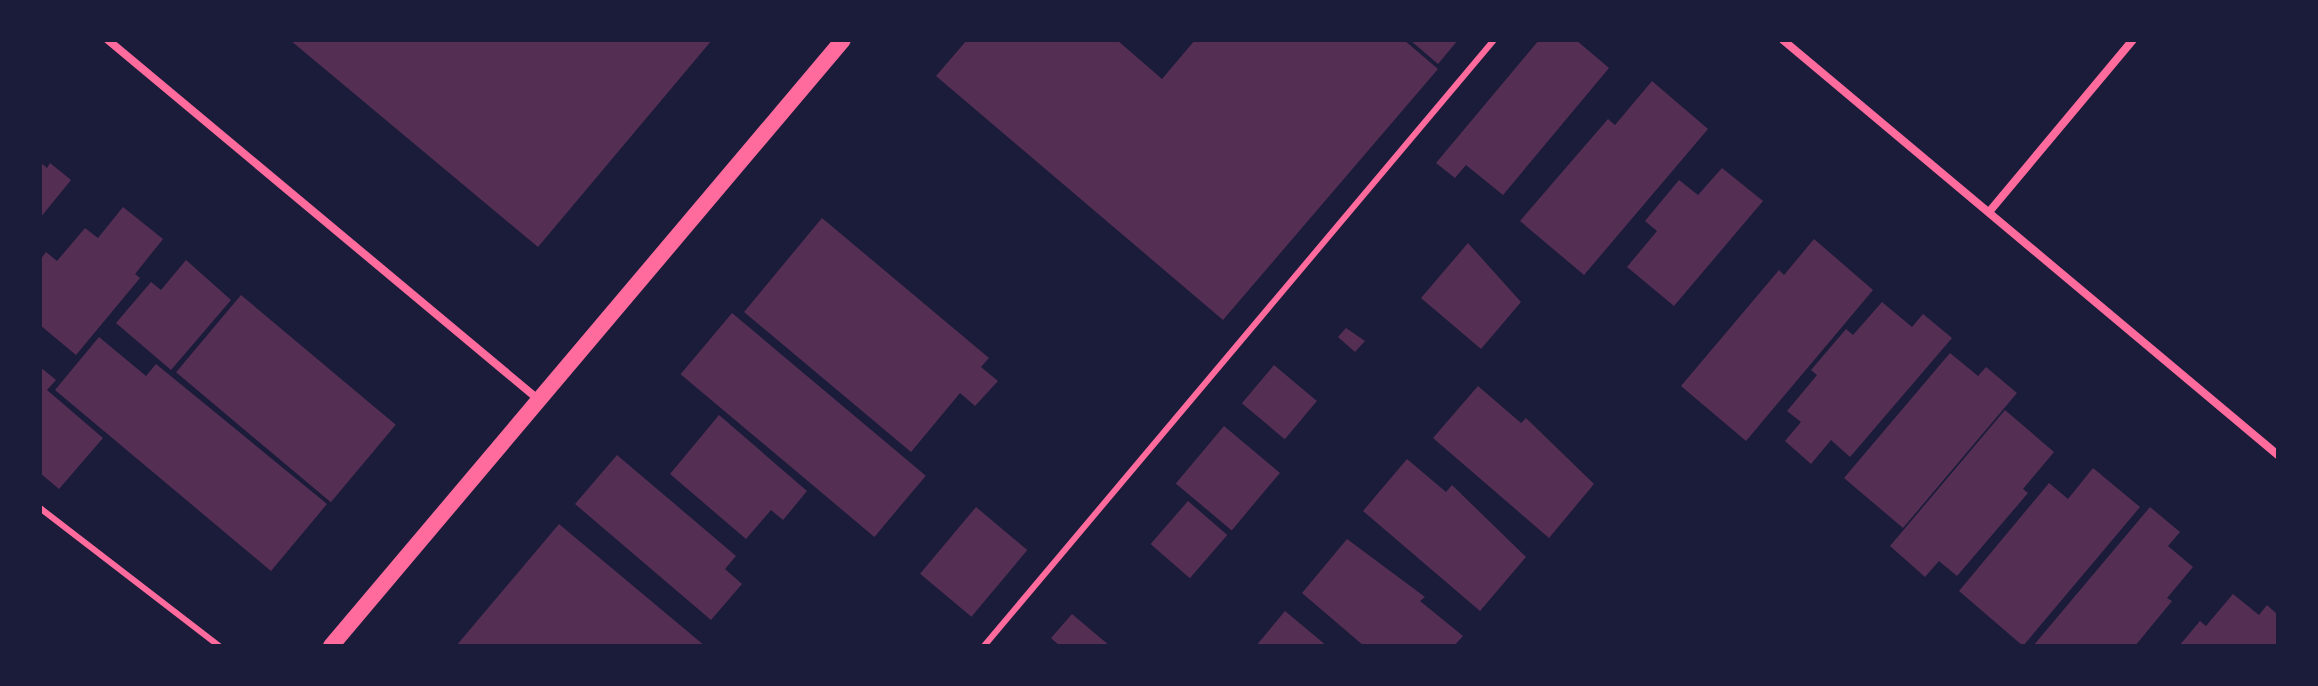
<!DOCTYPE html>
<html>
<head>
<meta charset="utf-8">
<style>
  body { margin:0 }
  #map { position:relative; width:2318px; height:686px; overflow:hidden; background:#1b1b3a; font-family:Figtree,sans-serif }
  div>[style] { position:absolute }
  .building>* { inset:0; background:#542f53; transform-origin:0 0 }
  .service>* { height:6px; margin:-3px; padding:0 3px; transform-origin:3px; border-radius:3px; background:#ff6b9d }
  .minor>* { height:8px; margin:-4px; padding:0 4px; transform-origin:4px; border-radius:4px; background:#ff6b9d }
  .secondary>* { height:16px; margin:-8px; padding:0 8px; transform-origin:8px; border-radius:8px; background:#ff6b9d }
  span { translate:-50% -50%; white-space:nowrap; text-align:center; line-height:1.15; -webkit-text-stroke:8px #1b1b3a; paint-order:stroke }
  .frame { position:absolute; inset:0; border:42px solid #1b1b3a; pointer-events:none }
</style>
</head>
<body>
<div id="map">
  <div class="building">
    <div style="clip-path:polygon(290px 40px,712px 40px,538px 247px)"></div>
    <div style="clip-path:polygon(967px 40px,1117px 40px,1162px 79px,1195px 40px,1404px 40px,1438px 69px,1223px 320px,936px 76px)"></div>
    <div style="clip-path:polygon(1410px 40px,1458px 40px,1438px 64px)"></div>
    <div style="clip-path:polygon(1539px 40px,1576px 40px,1609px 68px,1503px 195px,1466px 165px,1455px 178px,1436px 163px)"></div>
    <div style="clip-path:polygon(1652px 81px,1708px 129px,1584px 275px,1520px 221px,1608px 119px,1615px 125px)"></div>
    <div style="clip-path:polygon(40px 162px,47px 168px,50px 163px,71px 180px,40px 218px)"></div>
    <div style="clip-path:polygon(1722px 168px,1763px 201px,1674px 306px,1627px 267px,1657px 231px,1645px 221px,1679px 180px,1698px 195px)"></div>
    <div style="clip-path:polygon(123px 207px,163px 239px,135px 274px,140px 278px,76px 355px,40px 325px,40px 260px,46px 252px,57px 261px,85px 228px,98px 238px)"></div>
    <div style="clip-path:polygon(822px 218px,989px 358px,981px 367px,998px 381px,975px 406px,960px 393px,911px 452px,744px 312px)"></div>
    <div style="clip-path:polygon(1814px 239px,1873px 290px,1746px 441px,1681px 386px,1779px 270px,1784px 275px)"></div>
    <div style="clip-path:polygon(1468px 243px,1521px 302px,1481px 349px,1421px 298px)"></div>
    <div style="clip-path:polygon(186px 260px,231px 300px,171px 370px,116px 323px,151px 282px,161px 290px)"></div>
    <div style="left:241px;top:295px;width:202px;height:101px;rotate:40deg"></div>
    <div style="clip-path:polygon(1882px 302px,1912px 327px,1923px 314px,1952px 338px,1850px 457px,1831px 440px,1811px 464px,1785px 441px,1801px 422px,1787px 411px,1817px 375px,1811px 370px,1846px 329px,1853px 335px)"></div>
    <div style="left:732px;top:313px;width:253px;height:80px;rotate:40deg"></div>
    <div style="clip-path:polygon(1346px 328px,1365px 341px,1355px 352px,1338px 337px)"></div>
    <div style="clip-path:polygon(99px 337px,146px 376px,156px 364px,327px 504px,271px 571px,55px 390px)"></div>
    <div style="clip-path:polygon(1950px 353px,1978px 376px,1986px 367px,2017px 393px,1903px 528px,1844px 478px)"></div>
    <div style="left:1274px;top:365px;width:56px;height:50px;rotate:40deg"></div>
    <div style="clip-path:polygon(40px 367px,56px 380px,47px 390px,103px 438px,59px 489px,40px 473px)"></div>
    <div style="clip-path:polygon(1478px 386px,1521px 423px,1526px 418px,1594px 484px,1549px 538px,1433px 438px)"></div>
    <div style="clip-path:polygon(2005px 410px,2054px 452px,2023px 489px,2028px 493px,1957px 576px,1939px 561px,1925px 577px,1890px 546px)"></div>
    <div style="clip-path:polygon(719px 415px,807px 491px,783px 520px,771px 510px,746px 539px,670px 474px)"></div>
    <div style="left:1224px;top:426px;width:73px;height:75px;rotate:40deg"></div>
    <div style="clip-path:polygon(617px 455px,736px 556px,725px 569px,742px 584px,711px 620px,575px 504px)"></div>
    <div style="clip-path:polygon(1407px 459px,1446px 492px,1452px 485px,1526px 557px,1480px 611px,1363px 511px)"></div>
    <div style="clip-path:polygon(2093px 468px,2140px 507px,2023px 646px,1959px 591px,2049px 483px,2068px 499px)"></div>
    <div style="left:1188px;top:501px;width:52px;height:57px;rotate:41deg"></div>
    <div style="left:976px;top:507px;width:67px;height:87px;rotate:40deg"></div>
    <div style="clip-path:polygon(2150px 507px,2180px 532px,2168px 546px,2193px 567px,2167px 598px,2172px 601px,2135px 646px,2033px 646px)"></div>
    <div style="clip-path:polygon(559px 524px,705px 646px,456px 646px)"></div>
    <div style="clip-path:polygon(1347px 539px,1425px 597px,1420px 601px,1463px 636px,1454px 646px,1364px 646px,1302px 593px)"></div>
    <div style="clip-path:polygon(2233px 594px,2259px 615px,2267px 605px,2278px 615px,2278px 646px,2179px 646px,2200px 621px,2206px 626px)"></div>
    <div style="clip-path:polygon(1285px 611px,1327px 646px,1256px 646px)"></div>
    <div style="clip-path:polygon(1072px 614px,1110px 646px,1060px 646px,1051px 638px)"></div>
  </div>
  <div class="service">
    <div style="left:40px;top:508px;width:226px;rotate:37.6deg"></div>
    <div style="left:984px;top:646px;width:792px;rotate:-49.92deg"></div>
  </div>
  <div class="minor">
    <div style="left:108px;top:40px;width:562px;rotate:39.87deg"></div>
    <div style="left:1783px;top:40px;width:646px;rotate:39.98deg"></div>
    <div style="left:1989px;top:212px;width:224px;rotate:-50.1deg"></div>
  </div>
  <div class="secondary">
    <div style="left:331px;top:646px;width:793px;rotate:-49.81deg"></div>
  </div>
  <div class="frame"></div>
</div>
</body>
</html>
